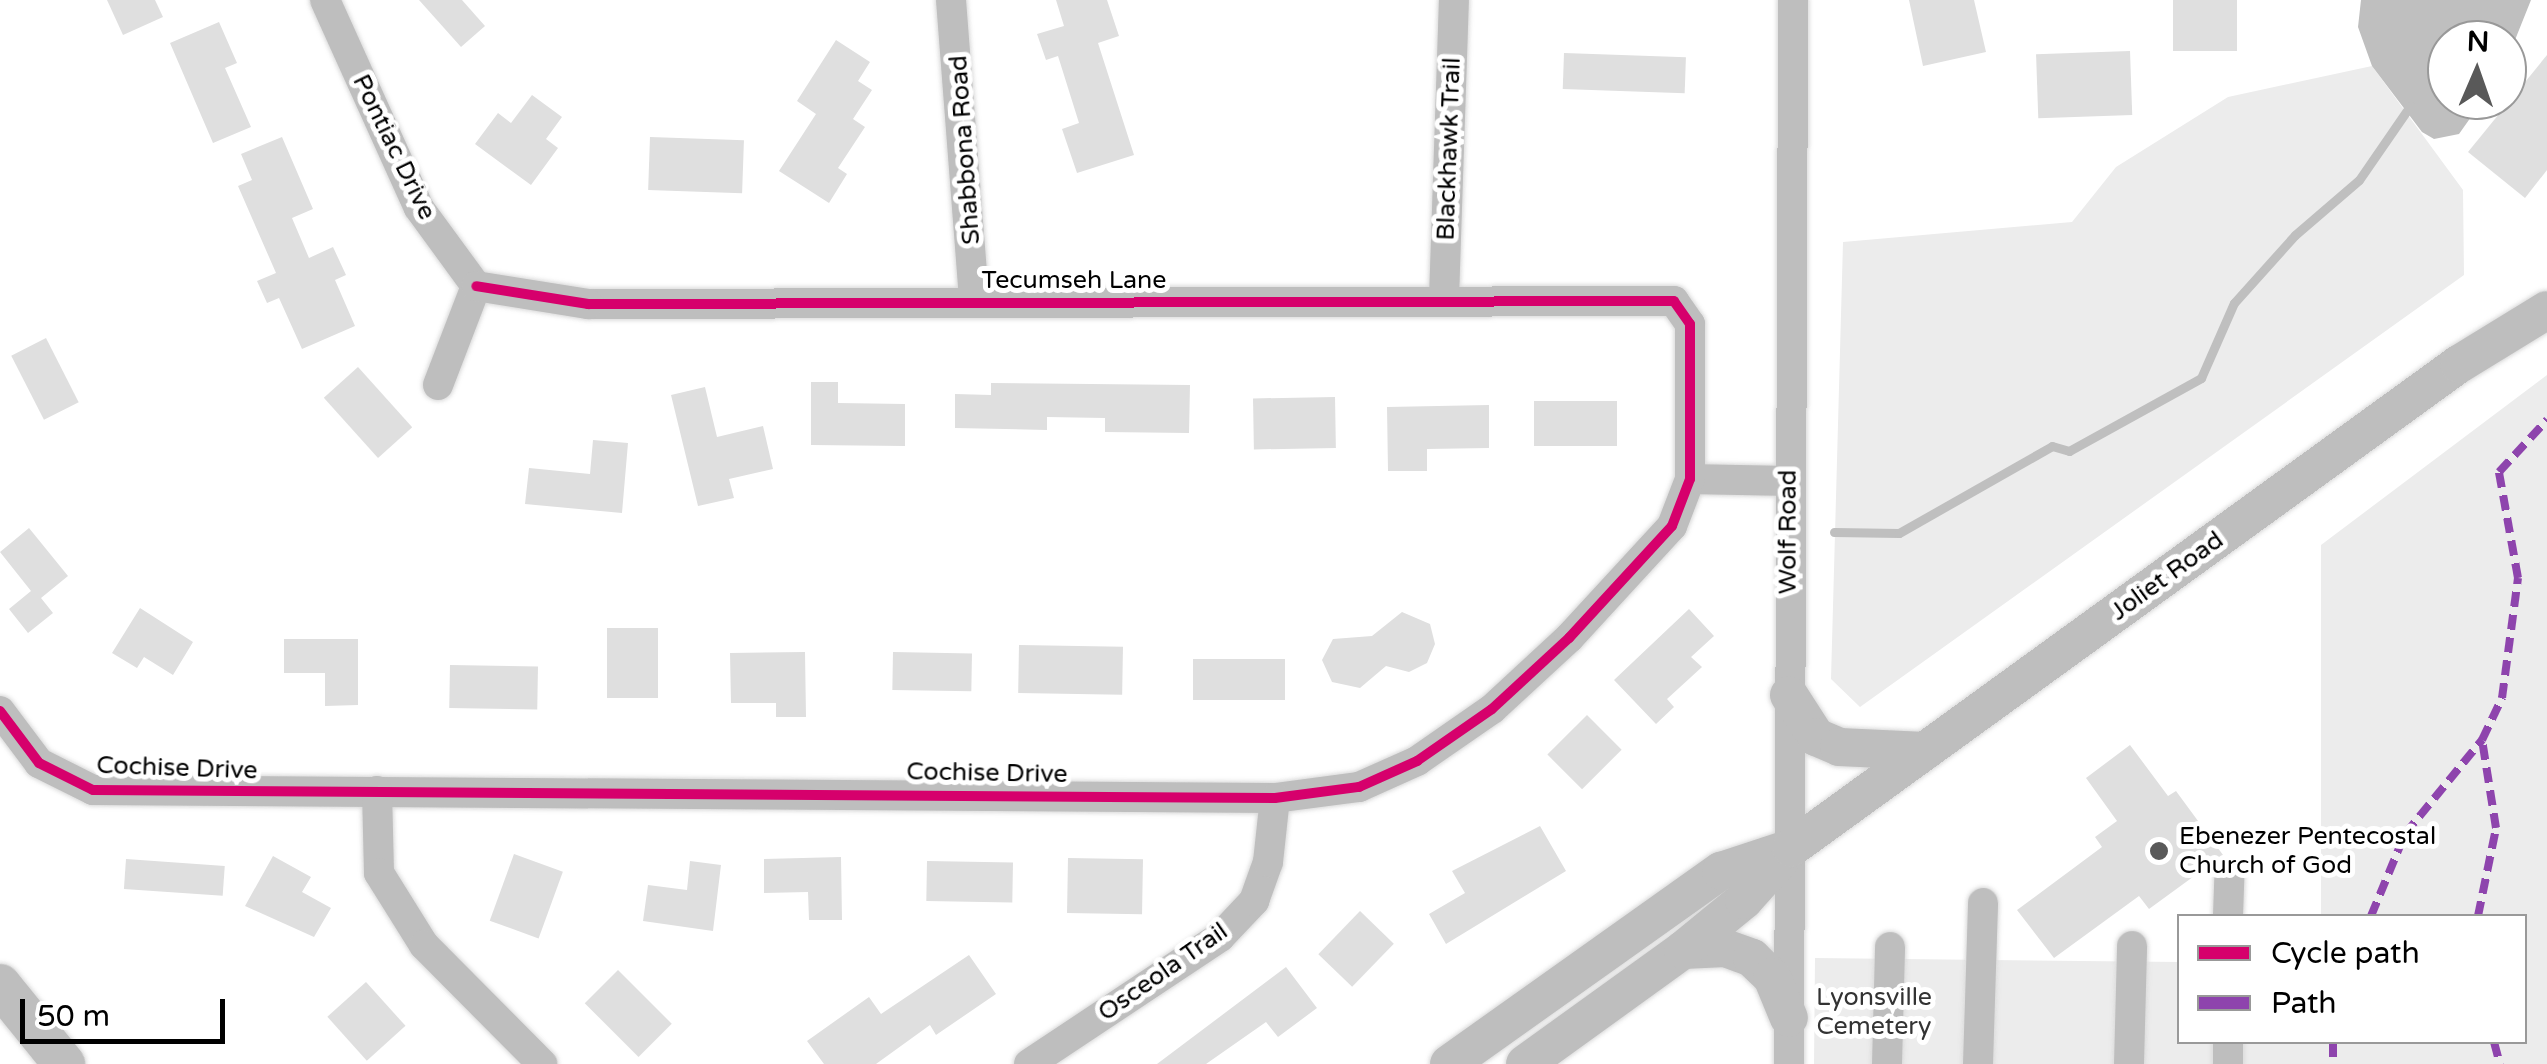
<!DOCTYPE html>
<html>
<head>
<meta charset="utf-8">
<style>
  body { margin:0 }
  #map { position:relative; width:2547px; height:1064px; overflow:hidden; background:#fff; font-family:"Varela Round",sans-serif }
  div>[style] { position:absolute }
  .green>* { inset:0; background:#ececec }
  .water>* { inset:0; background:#bfbfbf }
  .stream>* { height:9px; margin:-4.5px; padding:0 4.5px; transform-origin:4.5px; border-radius:4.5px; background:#bfbfbf }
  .building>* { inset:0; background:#dfdfdf; transform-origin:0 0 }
  .roads { filter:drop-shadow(0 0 2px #dbdbdb) drop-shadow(0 0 2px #dbdbdb) }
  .minor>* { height:30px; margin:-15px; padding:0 15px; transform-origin:15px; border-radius:15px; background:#bebebe }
  .major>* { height:38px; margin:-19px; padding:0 19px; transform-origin:19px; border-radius:19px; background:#bebebe }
  .highway>* { height:42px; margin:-21px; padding:0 21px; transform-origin:21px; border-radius:21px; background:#bebebe }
  .quiet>* { height:8px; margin-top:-4px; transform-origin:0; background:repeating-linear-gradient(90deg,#8e44ad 0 15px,transparent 0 23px) }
  .cycleway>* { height:10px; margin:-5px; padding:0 5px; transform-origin:5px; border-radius:5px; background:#d6006c }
  .dots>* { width:28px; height:28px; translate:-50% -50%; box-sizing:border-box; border:5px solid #fff; border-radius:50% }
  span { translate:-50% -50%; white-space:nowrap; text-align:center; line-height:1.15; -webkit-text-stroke:10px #fff; paint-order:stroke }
  .street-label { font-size:25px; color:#000 }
  .poi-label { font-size:25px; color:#000 }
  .left { translate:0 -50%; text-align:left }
  .park-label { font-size:25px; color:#333 }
  .legend { position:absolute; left:2177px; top:914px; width:350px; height:130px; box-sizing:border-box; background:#fff; border:2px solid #999; margin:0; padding:12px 18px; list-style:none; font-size:30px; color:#000 }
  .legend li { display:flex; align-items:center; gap:20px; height:50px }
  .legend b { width:50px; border:2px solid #999 }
  .north { position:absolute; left:2427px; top:20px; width:100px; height:100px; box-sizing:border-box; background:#fff; border:2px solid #999; border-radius:50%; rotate:2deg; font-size:28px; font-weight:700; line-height:40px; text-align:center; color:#000 }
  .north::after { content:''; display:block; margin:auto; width:35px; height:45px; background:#595959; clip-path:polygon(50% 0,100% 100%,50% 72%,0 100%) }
  .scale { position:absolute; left:20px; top:999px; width:205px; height:45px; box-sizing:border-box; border:5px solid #000; border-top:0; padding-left:12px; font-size:30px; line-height:35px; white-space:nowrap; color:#000; -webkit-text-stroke:8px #fff; paint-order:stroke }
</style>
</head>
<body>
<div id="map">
  <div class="green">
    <div style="clip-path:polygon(2372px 66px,2463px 190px,2464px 275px,1860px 707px,1831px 679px,1843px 242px,2072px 222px,2116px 167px,2228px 97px)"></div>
    <div style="clip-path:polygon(2547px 375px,2547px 1064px,1814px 1064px,1815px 958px,2179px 962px,2180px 1042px,2524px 1042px,2524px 916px,2321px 916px,2321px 545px)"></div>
  </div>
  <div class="water">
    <div style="clip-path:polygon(2361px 0,2531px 0,2507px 60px,2507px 40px,2447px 40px,2447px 100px,2483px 100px,2459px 134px,2434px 139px,2422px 132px,2372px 66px,2358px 27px)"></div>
  </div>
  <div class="stream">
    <div style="left:1834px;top:532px;width:65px;rotate:0.9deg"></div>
    <div style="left:1899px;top:533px;width:176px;rotate:-29.6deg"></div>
    <div style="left:2052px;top:446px;width:18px;rotate:16deg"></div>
    <div style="left:2069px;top:451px;width:151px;rotate:-28.9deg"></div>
    <div style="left:2201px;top:378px;width:82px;rotate:-66.3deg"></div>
    <div style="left:2234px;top:303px;width:91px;rotate:-48.1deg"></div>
    <div style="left:2295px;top:235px;width:84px;rotate:-40.7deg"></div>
    <div style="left:2359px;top:180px;width:90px;rotate:-55.4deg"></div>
  </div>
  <div class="building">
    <div style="clip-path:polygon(107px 0,155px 0,163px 17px,123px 35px)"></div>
    <div style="clip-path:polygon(419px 0,462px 0,485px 26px,461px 47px)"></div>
    <div style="clip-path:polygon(1056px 0,1107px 0,1119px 36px,1098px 43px,1134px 155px,1077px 173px,1062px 129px,1079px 123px,1058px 56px,1046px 60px,1037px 34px,1064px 26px)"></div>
    <div style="clip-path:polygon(1909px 0,1974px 0,1986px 52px,1923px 66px)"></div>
    <div style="left:2173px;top:0;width:64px;height:51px"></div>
    <div style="clip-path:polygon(219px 22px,237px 63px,225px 68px,251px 127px,213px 143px,170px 43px)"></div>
    <div style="clip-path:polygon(836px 40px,870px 62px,858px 81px,872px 90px,853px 119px,865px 127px,838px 168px,847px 174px,829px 203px,779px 171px,816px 114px,797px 101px)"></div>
    <div style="left:2130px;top:51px;width:64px;height:94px;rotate:88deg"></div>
    <div style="left:1564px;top:53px;width:122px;height:36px;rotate:2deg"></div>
    <div style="clip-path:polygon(2547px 55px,2547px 170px,2525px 198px,2468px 152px)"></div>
    <div style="clip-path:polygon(532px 95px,562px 117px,546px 139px,558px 148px,531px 185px,475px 144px,498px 113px,511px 123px)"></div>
    <div style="clip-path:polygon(282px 137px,313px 209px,292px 218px,309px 258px,333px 247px,346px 275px,335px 280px,355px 326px,302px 349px,279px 298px,267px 303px,257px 281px,276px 273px,238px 186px,252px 180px,241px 154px)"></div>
    <div style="left:650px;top:137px;width:94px;height:53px;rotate:2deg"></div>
    <div style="left:46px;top:338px;width:72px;height:39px;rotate:63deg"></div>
    <div style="left:358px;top:367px;width:81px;height:46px;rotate:48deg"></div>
    <div style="clip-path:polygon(811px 382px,838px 382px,838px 403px,905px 404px,905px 446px,811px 445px)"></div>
    <div style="clip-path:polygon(991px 383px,1190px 385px,1189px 433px,1105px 432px,1105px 418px,1047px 417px,1047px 430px,955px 428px,955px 394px,991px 395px)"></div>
    <div style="clip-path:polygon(705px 387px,717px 437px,763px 426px,773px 469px,729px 479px,734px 498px,698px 506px,671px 395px)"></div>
    <div style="left:1335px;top:397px;width:51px;height:82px;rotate:89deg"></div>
    <div style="left:1617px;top:401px;width:45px;height:83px;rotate:90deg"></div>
    <div style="clip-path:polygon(1489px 405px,1489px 448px,1427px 449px,1427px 471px,1388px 471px,1387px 407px)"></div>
    <div style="clip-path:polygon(593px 440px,628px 443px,622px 513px,525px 504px,529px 468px,590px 474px)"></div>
    <div style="clip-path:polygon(29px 528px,68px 576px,41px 598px,53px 613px,28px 633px,9px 609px,31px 591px,0 552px)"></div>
    <div style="clip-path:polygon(140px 608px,193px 642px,173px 675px,144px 657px,137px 668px,112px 653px)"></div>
    <div style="clip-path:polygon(1689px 609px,1714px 636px,1691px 657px,1702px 667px,1667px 699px,1674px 707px,1656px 724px,1614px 680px)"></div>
    <div style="clip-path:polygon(1402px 612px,1430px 624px,1435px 644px,1427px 663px,1409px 672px,1386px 666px,1360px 688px,1332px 682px,1322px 660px,1333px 639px,1372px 636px)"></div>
    <div style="left:607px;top:628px;width:51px;height:70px"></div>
    <div style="clip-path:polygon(284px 639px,358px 639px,358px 705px,325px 706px,325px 673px,284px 673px)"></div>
    <div style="left:1019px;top:645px;width:104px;height:48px;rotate:1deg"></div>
    <div style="clip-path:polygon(805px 652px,806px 717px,776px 717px,776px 703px,731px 703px,730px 653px)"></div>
    <div style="left:893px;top:652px;width:79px;height:38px;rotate:1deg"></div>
    <div style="left:1285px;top:659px;width:41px;height:92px;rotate:90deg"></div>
    <div style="left:450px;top:665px;width:88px;height:43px;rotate:1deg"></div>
    <div style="left:1587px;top:715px;width:49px;height:56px;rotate:45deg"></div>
    <div style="clip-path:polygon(2130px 745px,2168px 796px,2176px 791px,2223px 855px,2149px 909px,2139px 896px,2054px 958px,2017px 910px,2102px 847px,2095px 837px,2117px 821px,2086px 778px)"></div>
    <div style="clip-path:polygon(1540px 826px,1566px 871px,1446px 944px,1429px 914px,1465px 893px,1452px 871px)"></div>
    <div style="left:514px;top:854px;width:52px;height:71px;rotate:20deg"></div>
    <div style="clip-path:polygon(273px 856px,311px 877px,302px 892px,331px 908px,314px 937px,245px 906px)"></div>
    <div style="clip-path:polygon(841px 857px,842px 920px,809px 920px,808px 892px,764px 893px,764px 859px)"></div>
    <div style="left:1068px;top:858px;width:75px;height:55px;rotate:1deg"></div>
    <div style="left:126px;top:859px;width:99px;height:30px;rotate:4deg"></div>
    <div style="clip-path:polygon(690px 861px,721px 865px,713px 931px,643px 921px,648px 885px,687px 890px)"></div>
    <div style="left:927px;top:861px;width:86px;height:40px;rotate:1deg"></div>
    <div style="left:1360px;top:911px;width:47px;height:60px;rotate:44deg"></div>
    <div style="clip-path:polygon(969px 955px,996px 994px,936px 1035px,930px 1025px,876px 1064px,824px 1064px,807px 1041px,869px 997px,881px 1014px)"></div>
    <div style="clip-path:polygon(1286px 967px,1317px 1008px,1278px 1037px,1266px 1022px,1206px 1064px,1157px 1064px)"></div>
    <div style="left:618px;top:970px;width:76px;height:47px;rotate:45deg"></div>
    <div style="left:366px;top:982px;width:59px;height:52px;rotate:48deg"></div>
  </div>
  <div class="roads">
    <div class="minor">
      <div style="left:325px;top:0;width:228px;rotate:65.7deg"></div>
      <div style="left:419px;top:208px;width:97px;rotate:53.8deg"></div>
      <div style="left:951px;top:0;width:301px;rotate:85.6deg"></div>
      <div style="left:1444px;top:299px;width:299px;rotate:-88.1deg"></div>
      <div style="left:438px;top:385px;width:106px;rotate:-69deg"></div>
      <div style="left:1690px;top:479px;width:98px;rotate:1.2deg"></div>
      <div style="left:0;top:711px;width:65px;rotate:53.1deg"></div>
      <div style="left:39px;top:763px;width:60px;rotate:26.6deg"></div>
      <div style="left:93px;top:790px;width:1182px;rotate:0.39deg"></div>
      <div style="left:1275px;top:798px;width:85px;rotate:-7.5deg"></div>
      <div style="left:1359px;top:787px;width:64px;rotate:-24.1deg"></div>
      <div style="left:1417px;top:761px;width:91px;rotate:-34.7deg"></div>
      <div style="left:1492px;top:709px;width:105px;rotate:-42.7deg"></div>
      <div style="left:1569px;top:638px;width:152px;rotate:-47.4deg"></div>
      <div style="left:1672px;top:526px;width:50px;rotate:-69deg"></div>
      <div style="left:1690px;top:479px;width:155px;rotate:-90deg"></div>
      <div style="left:1690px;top:324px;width:28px;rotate:-125deg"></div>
      <div style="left:1674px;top:301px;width:1086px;rotate:179.84deg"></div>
      <div style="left:588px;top:304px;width:113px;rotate:-170.9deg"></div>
      <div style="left:377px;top:791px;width:82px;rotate:88.6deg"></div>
      <div style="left:379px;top:873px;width:85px;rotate:58deg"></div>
      <div style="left:424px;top:945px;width:168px;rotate:45.2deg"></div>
      <div style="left:2228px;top:916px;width:37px;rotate:-88deg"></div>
      <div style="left:1029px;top:1064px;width:229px;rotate:-33.6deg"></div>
      <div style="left:1220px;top:937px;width:50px;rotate:-46.6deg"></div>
      <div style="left:1254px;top:901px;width:41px;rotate:-70.3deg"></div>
      <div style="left:1268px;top:862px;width:64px;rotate:-83.8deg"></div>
      <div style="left:1789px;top:1064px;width:1064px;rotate:-89.78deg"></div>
      <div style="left:1887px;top:1064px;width:117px;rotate:-88.5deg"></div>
      <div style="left:1978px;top:1064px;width:161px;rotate:-88.2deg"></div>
      <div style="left:2129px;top:1064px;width:118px;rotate:-88.5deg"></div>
      <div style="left:2228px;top:1064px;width:22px;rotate:-90deg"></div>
    </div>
    <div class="major">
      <div style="left:1789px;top:695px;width:50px;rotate:57.3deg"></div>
      <div style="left:1816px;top:737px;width:25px;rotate:23deg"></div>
      <div style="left:1839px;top:747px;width:86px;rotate:2.7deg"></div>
      <div style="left:1683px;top:950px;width:42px;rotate:-2.7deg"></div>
      <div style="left:1725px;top:948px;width:29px;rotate:20deg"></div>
      <div style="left:1752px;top:958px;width:28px;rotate:44deg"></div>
      <div style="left:1772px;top:977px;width:44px;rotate:67.5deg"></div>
      <div style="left:1449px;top:1064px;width:334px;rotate:-35.4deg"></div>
      <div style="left:1721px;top:871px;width:71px;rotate:-18.2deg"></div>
      <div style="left:1525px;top:1064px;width:195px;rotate:-35.8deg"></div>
      <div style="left:1683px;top:950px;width:79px;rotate:-39.3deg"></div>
      <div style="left:1744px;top:900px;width:70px;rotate:-47.9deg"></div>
      <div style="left:1791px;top:848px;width:825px;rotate:-35.93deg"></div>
      <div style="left:2459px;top:364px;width:103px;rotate:-31.5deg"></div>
    </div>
    <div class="highway">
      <div style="left:0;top:985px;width:102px;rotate:51deg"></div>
    </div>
  </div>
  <div class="quiet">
    <div style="left:2371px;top:916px;width:89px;rotate:-67.5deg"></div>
    <div style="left:2405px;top:834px;width:122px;rotate:-50.7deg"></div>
    <div style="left:2478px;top:916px;width:90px;rotate:-78.4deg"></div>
    <div style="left:2496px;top:828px;width:89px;rotate:-99deg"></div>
    <div style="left:2482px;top:740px;width:47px;rotate:-64.5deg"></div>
    <div style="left:2502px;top:698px;width:121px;rotate:-82.4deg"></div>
    <div style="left:2518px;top:578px;width:108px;rotate:-100.2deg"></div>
    <div style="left:2499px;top:472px;width:71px;rotate:-47.3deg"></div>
    <div style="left:2333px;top:1042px;width:22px;rotate:90deg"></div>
    <div style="left:2494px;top:1042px;width:23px;rotate:75deg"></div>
  </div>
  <div class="cycleway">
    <div style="left:0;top:711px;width:65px;rotate:53.1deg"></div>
    <div style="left:39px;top:763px;width:60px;rotate:26.6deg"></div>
    <div style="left:93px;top:790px;width:1182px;rotate:0.39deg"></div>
    <div style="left:1275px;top:798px;width:85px;rotate:-7.5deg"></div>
    <div style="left:1359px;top:787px;width:64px;rotate:-24.1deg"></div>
    <div style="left:1417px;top:761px;width:91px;rotate:-34.7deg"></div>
    <div style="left:1492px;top:709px;width:105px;rotate:-42.7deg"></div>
    <div style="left:1569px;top:638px;width:152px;rotate:-47.4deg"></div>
    <div style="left:1672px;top:526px;width:50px;rotate:-69deg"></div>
    <div style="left:1690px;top:479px;width:155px;rotate:-90deg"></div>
    <div style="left:1690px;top:324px;width:28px;rotate:-125deg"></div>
    <div style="left:1674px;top:301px;width:1086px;rotate:179.84deg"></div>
    <div style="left:588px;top:304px;width:113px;rotate:-170.9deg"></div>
  </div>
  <div class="dots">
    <div style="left:2159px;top:851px;background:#595959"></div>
  </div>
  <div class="street-label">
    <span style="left:394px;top:147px;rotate:64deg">Pontiac Drive</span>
    <span style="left:1449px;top:149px;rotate:-88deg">Blackhawk Trail</span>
    <span style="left:965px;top:150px;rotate:-94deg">Shabbona Road</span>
    <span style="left:1074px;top:280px">Tecumseh Lane</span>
    <span style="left:1788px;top:532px;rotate:-90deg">Wolf Road</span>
    <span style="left:2167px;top:576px;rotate:-36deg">Joliet Road</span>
    <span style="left:177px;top:768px;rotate:2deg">Cochise Drive</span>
    <span style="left:987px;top:773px;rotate:1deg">Cochise Drive</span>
    <span style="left:1163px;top:972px;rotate:-35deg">Osceola Trail</span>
  </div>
  <div class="poi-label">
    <span class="left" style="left:2179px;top:851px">Ebenezer Pentecostal<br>Church of God</span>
  </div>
  <div class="park-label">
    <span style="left:1874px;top:1012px">Lyonsville<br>Cemetery</span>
  </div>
  <ul class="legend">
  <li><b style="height:12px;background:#d6006c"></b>Cycle path</li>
  <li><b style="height:12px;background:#8e44ad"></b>Path</li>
  </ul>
  <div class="north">N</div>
  <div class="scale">50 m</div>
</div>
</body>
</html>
